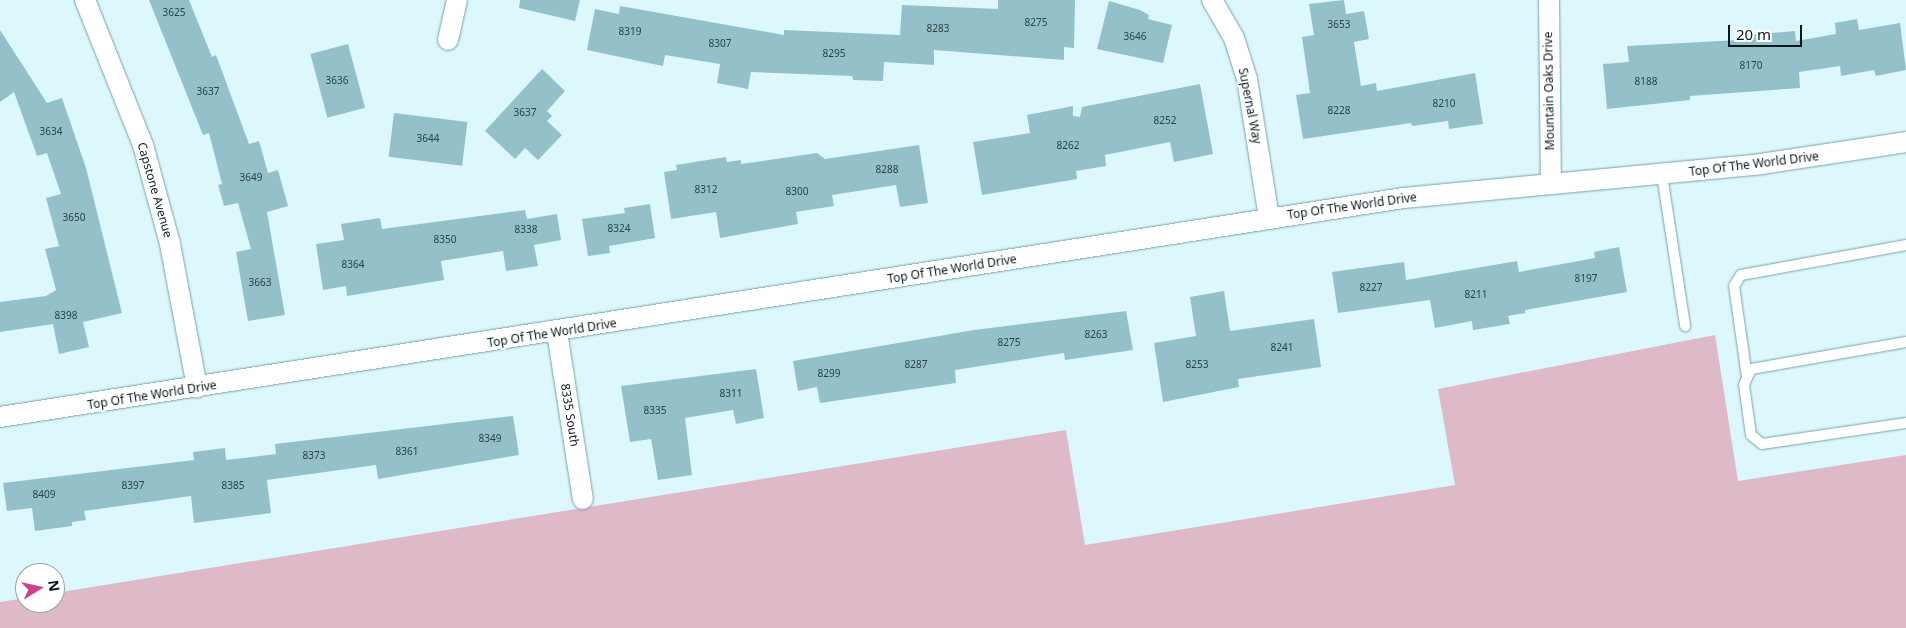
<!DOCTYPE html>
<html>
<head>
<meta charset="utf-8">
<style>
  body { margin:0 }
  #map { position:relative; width:1906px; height:628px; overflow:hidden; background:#ddf8fd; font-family:"Noto Sans",sans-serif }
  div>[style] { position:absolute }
  .green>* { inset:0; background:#deb9c7 }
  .building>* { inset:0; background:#94c1c9; transform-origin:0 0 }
  .roads { filter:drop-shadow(0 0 1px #76a2aa) drop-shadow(0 0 1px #76a2aa) }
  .service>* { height:10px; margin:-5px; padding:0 5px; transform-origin:5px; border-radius:5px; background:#fff }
  .minor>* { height:20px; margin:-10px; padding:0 10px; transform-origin:10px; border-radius:10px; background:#fff }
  span { translate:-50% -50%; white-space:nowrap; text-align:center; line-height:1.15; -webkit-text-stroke:4px #fff; paint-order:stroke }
  .number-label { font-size:10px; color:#2a4347 }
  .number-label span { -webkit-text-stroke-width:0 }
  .street-label { font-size:12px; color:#07191c }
  .north { position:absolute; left:15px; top:563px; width:50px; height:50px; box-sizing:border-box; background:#fff; border:1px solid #9ca3a4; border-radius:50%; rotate:81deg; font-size:14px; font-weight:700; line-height:20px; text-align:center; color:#07191c }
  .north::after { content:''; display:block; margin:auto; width:18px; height:22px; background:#ca4587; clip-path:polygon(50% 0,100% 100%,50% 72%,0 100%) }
  .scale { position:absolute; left:1728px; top:25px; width:74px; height:22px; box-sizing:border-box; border:2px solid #07191c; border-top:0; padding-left:6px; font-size:15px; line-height:18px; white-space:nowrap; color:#07191c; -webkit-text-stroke:4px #fff; paint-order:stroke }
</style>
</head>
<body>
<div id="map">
  <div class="green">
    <div style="clip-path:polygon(1715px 335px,1738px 481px,1906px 455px,1906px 628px,0 628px,0 602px,25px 598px,25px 603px,55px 603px,55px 593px,1066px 430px,1085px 545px,1455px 485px,1438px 389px)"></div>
  </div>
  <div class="building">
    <div style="clip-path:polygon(149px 0,189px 0,212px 57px,216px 55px,249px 144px,259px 141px,268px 173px,278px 170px,288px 206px,267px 212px,285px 315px,248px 321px,236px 252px,251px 249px,238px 203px,224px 206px,218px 185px,222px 184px,209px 133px,203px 135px)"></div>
    <div style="clip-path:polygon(520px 0,580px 0,575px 21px,519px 8px)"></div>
    <div style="clip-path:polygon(998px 0,1075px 0,1074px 48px,1064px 47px,1064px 60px,934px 50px,934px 65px,884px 62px,883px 81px,853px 80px,852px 76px,751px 72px,748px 89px,717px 83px,720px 64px,665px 55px,663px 66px,587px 50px,595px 9px,619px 14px,620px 6px,784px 35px,784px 30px,900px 35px,902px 5px,998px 9px)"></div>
    <div style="clip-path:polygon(1344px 0,1346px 14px,1364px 11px,1369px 39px,1354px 42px,1361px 86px,1376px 83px,1377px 91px,1475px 73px,1483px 124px,1449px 129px,1448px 121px,1412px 126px,1411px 123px,1303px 139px,1296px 95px,1310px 93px,1302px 37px,1314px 35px,1309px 4px)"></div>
    <div style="clip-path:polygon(1109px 1px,1140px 10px,1149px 15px,1148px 19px,1172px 25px,1163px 63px,1097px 49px)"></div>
    <div style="clip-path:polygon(1857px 19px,1859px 30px,1900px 23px,1906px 70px,1876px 76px,1874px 70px,1841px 76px,1840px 66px,1799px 72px,1800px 88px,1690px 96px,1690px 100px,1607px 109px,1603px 64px,1629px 62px,1627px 46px,1738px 40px,1738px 36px,1795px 31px,1796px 41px,1836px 34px,1835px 23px)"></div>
    <div style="clip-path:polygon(0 30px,47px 103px,62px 98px,86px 168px,122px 313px,83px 322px,89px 347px,59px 354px,53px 324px,0 332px,0 302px,46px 296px,56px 290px,45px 249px,59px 246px,46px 198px,61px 194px,47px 153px,37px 156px,14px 92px,0 102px)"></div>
    <div style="left:348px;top:44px;width:66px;height:39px;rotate:75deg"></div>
    <div style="clip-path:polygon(542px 69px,565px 91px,547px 111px,552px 116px,547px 121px,562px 135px,538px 160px,525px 148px,515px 159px,485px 131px)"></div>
    <div style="clip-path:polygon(1200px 84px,1213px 154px,1174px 162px,1170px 142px,1105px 155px,1106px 166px,1076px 171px,1077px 179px,982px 195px,973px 142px,1030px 133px,1027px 115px,1073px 106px,1073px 116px,1080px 117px,1082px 107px)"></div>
    <div style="left:394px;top:113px;width:74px;height:44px;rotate:7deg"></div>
    <div style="clip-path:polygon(919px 145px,928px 203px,900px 207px,896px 185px,832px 195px,834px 206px,796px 212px,798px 224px,720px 238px,716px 212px,671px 219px,664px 172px,677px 170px,676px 165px,726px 157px,727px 162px,741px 160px,741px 164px,817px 153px,825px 159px)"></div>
    <div style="clip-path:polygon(650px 204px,655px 238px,609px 246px,610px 253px,588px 256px,582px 219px,625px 213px,624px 208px)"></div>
    <div style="clip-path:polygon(525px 210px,527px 219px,557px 214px,561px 240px,534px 245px,538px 266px,506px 271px,503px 251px,441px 261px,444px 280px,347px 296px,346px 286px,323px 290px,316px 244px,344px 240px,341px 224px,380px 218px,382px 229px)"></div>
    <div style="clip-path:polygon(1619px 247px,1627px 292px,1525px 310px,1525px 313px,1508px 316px,1510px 324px,1473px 330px,1472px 321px,1435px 328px,1430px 300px,1338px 313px,1332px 272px,1404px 262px,1406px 280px,1517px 261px,1519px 272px,1595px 258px,1594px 252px)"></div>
    <div style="clip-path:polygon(1224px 291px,1230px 331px,1314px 319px,1321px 367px,1238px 379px,1239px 387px,1163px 402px,1154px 343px,1196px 336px,1190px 297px)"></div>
    <div style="clip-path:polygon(1126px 311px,1133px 350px,1065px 360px,1064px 353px,955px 370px,956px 383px,820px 403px,817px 387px,798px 391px,793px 361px,974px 330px)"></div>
    <div style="clip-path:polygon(756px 369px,764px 418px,736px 424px,733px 410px,685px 418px,692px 475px,658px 480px,651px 439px,630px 442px,621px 386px)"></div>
    <div style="clip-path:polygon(513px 416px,519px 455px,378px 479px,376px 465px,267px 480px,271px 513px,194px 523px,191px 496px,84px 511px,86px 520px,72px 522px,72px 526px,35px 531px,32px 508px,7px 511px,3px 483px,194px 460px,193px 452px,225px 448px,226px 460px,276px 454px,275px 444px)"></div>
  </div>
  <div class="roads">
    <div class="service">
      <div style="left:1662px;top:175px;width:153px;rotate:81.3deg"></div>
      <div style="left:1906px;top:342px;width:157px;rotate:170.1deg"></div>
      <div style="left:1751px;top:369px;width:17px;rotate:114deg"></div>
      <div style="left:1744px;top:385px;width:50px;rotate:82deg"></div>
      <div style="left:1751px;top:435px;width:14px;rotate:39deg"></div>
      <div style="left:1762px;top:444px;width:146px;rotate:-8.3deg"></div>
      <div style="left:1747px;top:377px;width:92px;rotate:-98.1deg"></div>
      <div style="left:1734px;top:286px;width:13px;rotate:-58deg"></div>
      <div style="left:1741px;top:275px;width:168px;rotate:-10.3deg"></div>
    </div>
    <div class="minor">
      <div style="left:85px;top:0;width:156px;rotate:68.2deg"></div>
      <div style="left:143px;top:145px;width:103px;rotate:74.7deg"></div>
      <div style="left:170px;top:244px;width:146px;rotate:79.3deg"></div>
      <div style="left:1212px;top:0;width:44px;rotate:59.9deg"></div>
      <div style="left:1234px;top:38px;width:43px;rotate:72.4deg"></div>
      <div style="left:1247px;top:79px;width:141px;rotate:81deg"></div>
      <div style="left:1549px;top:0;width:183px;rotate:89.4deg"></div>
      <div style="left:448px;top:40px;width:41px;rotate:-77.3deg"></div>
      <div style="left:557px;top:332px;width:169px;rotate:81.2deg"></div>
      <div style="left:0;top:417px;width:1420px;rotate:-8.87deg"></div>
      <div style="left:1403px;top:198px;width:360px;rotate:-5.4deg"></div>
      <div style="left:1761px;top:164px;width:147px;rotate:-8.6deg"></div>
    </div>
  </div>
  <div class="number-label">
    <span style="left:174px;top:13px">3625</span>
    <span style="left:1036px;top:23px">8275</span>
    <span style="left:1339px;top:25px">3653</span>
    <span style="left:938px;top:29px">8283</span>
    <span style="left:630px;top:32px">8319</span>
    <span style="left:1135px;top:37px">3646</span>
    <span style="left:720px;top:44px">8307</span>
    <span style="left:834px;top:54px">8295</span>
    <span style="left:1751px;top:66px">8170</span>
    <span style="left:337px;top:81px">3636</span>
    <span style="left:1646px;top:82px">8188</span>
    <span style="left:208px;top:92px">3637</span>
    <span style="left:1444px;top:104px">8210</span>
    <span style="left:1339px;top:111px">8228</span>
    <span style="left:525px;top:113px">3637</span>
    <span style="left:1165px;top:121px">8252</span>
    <span style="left:51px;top:132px">3634</span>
    <span style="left:428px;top:139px">3644</span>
    <span style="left:1068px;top:146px">8262</span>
    <span style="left:887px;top:170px">8288</span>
    <span style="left:251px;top:178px">3649</span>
    <span style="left:706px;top:190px">8312</span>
    <span style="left:797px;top:192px">8300</span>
    <span style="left:74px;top:218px">3650</span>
    <span style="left:619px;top:229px">8324</span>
    <span style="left:526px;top:230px">8338</span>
    <span style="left:445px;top:240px">8350</span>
    <span style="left:353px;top:265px">8364</span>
    <span style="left:1586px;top:279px">8197</span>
    <span style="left:260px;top:283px">3663</span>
    <span style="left:1371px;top:288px">8227</span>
    <span style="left:1476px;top:295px">8211</span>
    <span style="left:66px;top:316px">8398</span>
    <span style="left:1096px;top:335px">8263</span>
    <span style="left:1009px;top:343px">8275</span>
    <span style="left:1282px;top:348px">8241</span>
    <span style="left:916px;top:365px">8287</span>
    <span style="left:1197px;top:365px">8253</span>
    <span style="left:829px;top:374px">8299</span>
    <span style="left:731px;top:394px">8311</span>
    <span style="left:655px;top:411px">8335</span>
    <span style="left:490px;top:439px">8349</span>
    <span style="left:407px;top:452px">8361</span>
    <span style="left:314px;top:456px">8373</span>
    <span style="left:133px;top:486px">8397</span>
    <span style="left:233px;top:486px">8385</span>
    <span style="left:44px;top:495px">8409</span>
  </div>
  <div class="street-label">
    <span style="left:1549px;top:91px;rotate:-91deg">Mountain Oaks Drive</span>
    <span style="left:1250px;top:106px;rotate:79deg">Supernal Way</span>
    <span style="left:1754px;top:164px;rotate:-7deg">Top Of The World Drive</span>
    <span style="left:155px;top:190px;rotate:74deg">Capstone Avenue</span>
    <span style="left:1352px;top:206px;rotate:-8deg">Top Of The World Drive</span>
    <span style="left:952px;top:269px;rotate:-9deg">Top Of The World Drive</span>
    <span style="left:552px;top:333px;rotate:-9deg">Top Of The World Drive</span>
    <span style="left:152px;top:395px;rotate:-9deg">Top Of The World Drive</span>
    <span style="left:570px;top:415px;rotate:81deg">8335 South</span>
  </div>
  <div class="north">N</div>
  <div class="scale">20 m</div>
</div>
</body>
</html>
